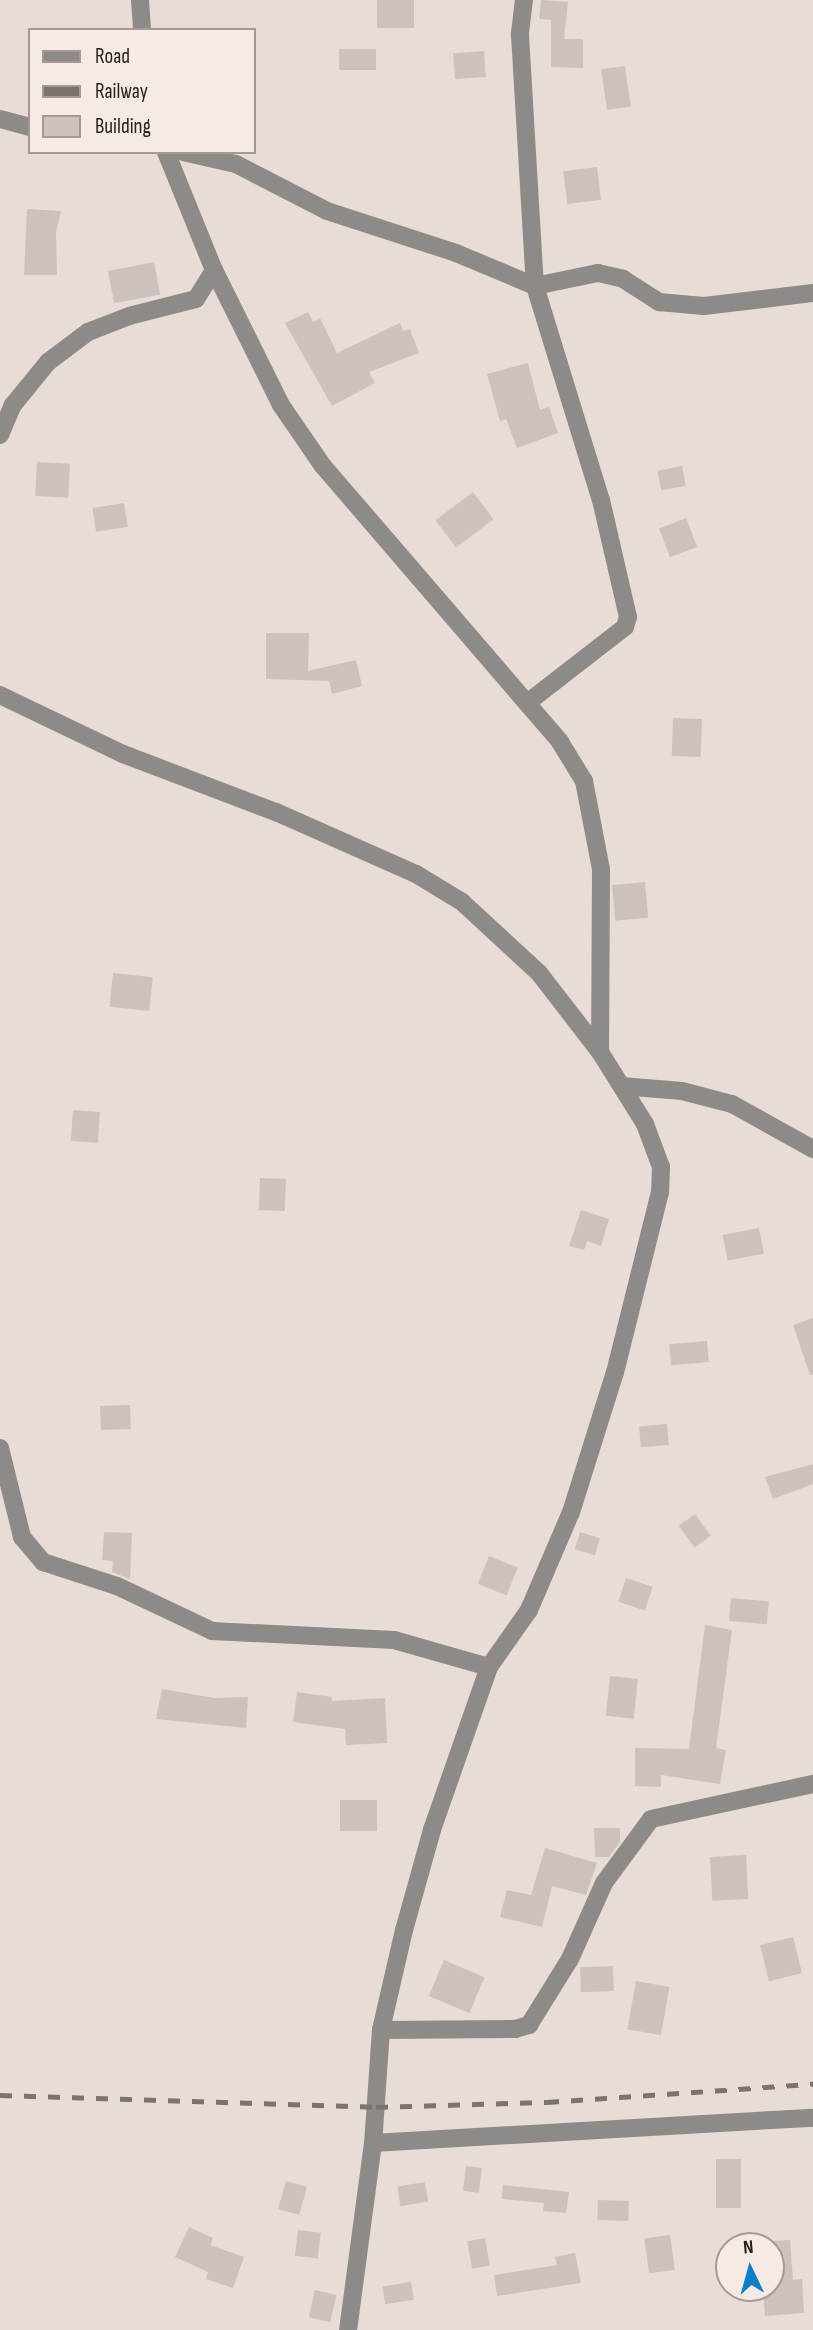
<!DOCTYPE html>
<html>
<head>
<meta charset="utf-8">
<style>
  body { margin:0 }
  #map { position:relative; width:813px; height:2330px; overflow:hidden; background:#e8dcd7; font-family:"Sofia Sans Condensed",sans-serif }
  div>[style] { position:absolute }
  .building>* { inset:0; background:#ccc1bc; transform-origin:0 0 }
  .minor>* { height:18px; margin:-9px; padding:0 9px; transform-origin:9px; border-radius:9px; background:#8e8a87 }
  .rail>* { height:5px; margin-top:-2.5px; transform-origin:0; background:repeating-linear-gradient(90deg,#7b7370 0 12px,transparent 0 24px) }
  span { translate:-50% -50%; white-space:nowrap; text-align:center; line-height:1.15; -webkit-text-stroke:5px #f6eae5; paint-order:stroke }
  .legend { position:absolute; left:28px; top:28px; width:228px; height:126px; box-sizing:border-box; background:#f6eae5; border:2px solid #a39a96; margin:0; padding:9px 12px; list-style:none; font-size:21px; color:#262120 }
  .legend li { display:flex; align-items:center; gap:14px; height:35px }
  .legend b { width:35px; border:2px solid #a39a96 }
  .north { position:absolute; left:715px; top:2232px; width:70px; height:70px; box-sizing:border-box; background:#f6eae5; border:2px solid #a39a96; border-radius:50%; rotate:355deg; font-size:19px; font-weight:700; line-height:28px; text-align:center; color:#262120 }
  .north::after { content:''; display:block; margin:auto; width:24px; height:32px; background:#0d7fc9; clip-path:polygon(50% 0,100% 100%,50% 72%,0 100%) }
</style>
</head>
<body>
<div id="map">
  <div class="building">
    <div style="left:377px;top:0;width:37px;height:28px"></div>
    <div style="clip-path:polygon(541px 0,568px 2px,564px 39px,583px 39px,583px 68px,551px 67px,551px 20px,539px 19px)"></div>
    <div style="left:339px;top:49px;width:37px;height:21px"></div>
    <div style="left:484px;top:51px;width:26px;height:31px;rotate:86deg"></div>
    <div style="left:625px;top:66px;width:41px;height:24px;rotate:82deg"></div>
    <div style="left:597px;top:167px;width:33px;height:34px;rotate:83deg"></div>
    <div style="clip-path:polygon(27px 209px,61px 211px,56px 232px,57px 275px,24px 275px)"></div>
    <div style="left:154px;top:262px;width:33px;height:47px;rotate:79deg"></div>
    <div style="clip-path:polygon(308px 312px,313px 322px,320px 318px,337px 353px,400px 323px,403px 331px,410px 329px,419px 353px,369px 372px,375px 383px,332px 406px,285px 323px)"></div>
    <div style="clip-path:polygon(528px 363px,540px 410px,549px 407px,558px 433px,517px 448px,506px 419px,500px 421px,487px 374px)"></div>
    <div style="left:37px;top:462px;width:33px;height:34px;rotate:3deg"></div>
    <div style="left:682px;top:466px;width:20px;height:25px;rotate:79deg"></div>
    <div style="left:473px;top:492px;width:34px;height:47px;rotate:53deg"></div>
    <div style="left:124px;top:503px;width:24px;height:32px;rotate:81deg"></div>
    <div style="left:686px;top:518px;width:31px;height:29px;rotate:69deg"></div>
    <div style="clip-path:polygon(266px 633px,309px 633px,308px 671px,356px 660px,362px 686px,332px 694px,329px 681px,266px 679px)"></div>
    <div style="left:673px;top:718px;width:29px;height:38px;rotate:2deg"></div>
    <div style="left:645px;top:882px;width:36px;height:33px;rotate:85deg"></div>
    <div style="left:113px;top:973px;width:40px;height:34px;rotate:6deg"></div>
    <div style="left:73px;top:1110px;width:27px;height:31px;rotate:4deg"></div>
    <div style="left:260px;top:1178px;width:26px;height:32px;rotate:2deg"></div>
    <div style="clip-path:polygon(581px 1210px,609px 1219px,601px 1246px,587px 1241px,584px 1250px,569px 1246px)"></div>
    <div style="left:759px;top:1228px;width:26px;height:37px;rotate:79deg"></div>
    <div style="clip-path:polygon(813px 1318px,813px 1375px,810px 1375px,793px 1325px)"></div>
    <div style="left:707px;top:1341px;width:21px;height:38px;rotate:85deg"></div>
    <div style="left:130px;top:1405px;width:24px;height:30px;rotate:88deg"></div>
    <div style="left:667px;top:1424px;width:21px;height:28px;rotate:85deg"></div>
    <div style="clip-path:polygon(813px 1464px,813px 1484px,773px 1499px,765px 1477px)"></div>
    <div style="left:695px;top:1514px;width:27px;height:20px;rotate:54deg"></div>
    <div style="clip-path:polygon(104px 1532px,132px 1533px,130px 1579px,112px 1572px,113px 1561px,102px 1560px)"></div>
    <div style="left:580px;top:1532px;width:21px;height:18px;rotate:17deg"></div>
    <div style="left:489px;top:1556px;width:31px;height:30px;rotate:22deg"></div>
    <div style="left:626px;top:1578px;width:28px;height:25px;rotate:18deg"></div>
    <div style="left:731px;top:1598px;width:38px;height:23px;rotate:5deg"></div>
    <div style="clip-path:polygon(705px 1625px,732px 1630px,716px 1748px,726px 1750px,720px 1784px,661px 1775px,661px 1787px,635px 1786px,635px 1748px,689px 1749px)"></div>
    <div style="left:610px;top:1676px;width:28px;height:40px;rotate:6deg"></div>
    <div style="clip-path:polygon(162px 1689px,214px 1698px,248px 1697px,246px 1728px,156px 1719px)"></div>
    <div style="clip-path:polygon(297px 1692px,332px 1697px,332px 1701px,385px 1698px,387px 1743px,346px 1745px,345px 1729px,293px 1722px)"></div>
    <div style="left:377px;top:1800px;width:31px;height:37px;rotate:90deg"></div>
    <div style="clip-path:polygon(594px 1828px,620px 1828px,620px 1842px,609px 1857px,595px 1857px)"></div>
    <div style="clip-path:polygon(545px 1848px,597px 1863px,586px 1895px,552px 1886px,542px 1927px,500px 1917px,507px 1890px,531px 1895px)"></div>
    <div style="left:746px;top:1855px;width:44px;height:36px;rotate:87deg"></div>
    <div style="left:793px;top:1937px;width:37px;height:34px;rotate:76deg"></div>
    <div style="left:444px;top:1960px;width:44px;height:39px;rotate:23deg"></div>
    <div style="left:613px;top:1966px;width:25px;height:33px;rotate:88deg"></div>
    <div style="left:636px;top:1981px;width:34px;height:49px;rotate:10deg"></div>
    <div style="left:716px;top:2159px;width:25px;height:49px"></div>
    <div style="left:466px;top:2166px;width:16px;height:25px;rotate:7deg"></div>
    <div style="left:286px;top:2181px;width:22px;height:29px;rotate:16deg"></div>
    <div style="left:425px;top:2182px;width:20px;height:28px;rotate:81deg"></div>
    <div style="clip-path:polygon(503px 2185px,569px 2192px,566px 2213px,543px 2211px,544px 2203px,502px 2199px)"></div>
    <div style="left:598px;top:2200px;width:31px;height:20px;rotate:2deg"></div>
    <div style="clip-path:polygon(189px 2227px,213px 2238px,210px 2245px,244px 2257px,233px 2288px,206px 2279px,208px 2272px,175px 2257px)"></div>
    <div style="left:298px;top:2230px;width:23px;height:26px;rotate:7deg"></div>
    <div style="left:670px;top:2235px;width:35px;height:26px;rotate:82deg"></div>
    <div style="left:485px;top:2238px;width:28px;height:18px;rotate:80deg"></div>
    <div style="clip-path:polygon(790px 2240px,793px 2280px,802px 2279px,804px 2313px,765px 2316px,763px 2288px,771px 2288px,771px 2241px)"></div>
    <div style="clip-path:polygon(575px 2253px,581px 2283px,497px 2296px,494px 2275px,557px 2265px,555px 2257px)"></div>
    <div style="left:411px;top:2282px;width:18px;height:29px;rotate:81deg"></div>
    <div style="left:315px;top:2290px;width:22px;height:28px;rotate:13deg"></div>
  </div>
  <div class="minor">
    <div style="left:140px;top:0;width:30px;rotate:86deg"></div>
    <div style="left:524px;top:0;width:35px;rotate:97deg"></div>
    <div style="left:520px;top:35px;width:251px;rotate:86.6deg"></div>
    <div style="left:535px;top:286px;width:224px;rotate:72.9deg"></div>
    <div style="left:601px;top:500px;width:120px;rotate:77deg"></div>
    <div style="left:628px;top:617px;width:10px;rotate:107deg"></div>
    <div style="left:625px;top:627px;width:124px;rotate:142.2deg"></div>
    <div style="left:0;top:119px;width:31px;rotate:15deg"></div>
    <div style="left:166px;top:152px;width:127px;rotate:67.9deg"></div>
    <div style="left:214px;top:270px;width:151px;rotate:63.6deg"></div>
    <div style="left:281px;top:405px;width:74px;rotate:55.5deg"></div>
    <div style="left:323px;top:466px;width:364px;rotate:49.3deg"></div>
    <div style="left:560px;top:742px;width:46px;rotate:58.4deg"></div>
    <div style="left:584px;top:781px;width:90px;rotate:79.1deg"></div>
    <div style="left:601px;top:869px;width:183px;rotate:90.3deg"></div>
    <div style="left:183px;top:152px;width:54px;rotate:12.8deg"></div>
    <div style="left:236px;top:164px;width:102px;rotate:27.3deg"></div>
    <div style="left:327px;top:211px;width:136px;rotate:18deg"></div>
    <div style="left:456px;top:253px;width:86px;rotate:22.7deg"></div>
    <div style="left:535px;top:286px;width:64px;rotate:-11.7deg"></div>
    <div style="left:598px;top:273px;width:26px;rotate:13deg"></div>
    <div style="left:623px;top:279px;width:43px;rotate:32.6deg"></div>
    <div style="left:659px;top:302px;width:45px;rotate:5.1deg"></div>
    <div style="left:704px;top:306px;width:110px;rotate:-6.8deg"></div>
    <div style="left:0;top:435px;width:33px;rotate:-67deg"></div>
    <div style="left:13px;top:405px;width:55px;rotate:-50.9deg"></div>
    <div style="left:48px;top:362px;width:50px;rotate:-36.9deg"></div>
    <div style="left:88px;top:332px;width:44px;rotate:-21.3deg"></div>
    <div style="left:129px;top:316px;width:69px;rotate:-14.2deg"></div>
    <div style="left:196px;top:299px;width:34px;rotate:-58deg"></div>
    <div style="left:0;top:695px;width:136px;rotate:25.6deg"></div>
    <div style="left:123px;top:754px;width:164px;rotate:20.8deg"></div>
    <div style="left:276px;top:812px;width:153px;rotate:23.9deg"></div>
    <div style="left:416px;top:874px;width:54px;rotate:31.3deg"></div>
    <div style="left:462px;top:902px;width:105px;rotate:42.7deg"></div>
    <div style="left:539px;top:973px;width:100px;rotate:52.3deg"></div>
    <div style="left:600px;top:1052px;width:85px;rotate:58deg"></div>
    <div style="left:645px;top:1124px;width:46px;rotate:69.6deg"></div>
    <div style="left:661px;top:1167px;width:25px;rotate:92deg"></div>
    <div style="left:660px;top:1192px;width:186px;rotate:104deg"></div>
    <div style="left:615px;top:1372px;width:147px;rotate:107.4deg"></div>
    <div style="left:571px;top:1512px;width:107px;rotate:113.2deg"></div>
    <div style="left:529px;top:1610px;width:70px;rotate:125.1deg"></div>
    <div style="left:489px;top:1667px;width:173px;rotate:109.3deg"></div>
    <div style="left:432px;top:1830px;width:104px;rotate:105.6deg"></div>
    <div style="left:404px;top:1930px;width:103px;rotate:103deg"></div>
    <div style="left:381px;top:2030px;width:113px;rotate:94deg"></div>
    <div style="left:373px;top:2143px;width:189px;rotate:97.6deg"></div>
    <div style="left:622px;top:1086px;width:60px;rotate:4.8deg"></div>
    <div style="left:682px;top:1091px;width:52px;rotate:14.6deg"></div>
    <div style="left:732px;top:1104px;width:93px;rotate:29.1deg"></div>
    <div style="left:0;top:1448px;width:92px;rotate:76.1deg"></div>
    <div style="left:22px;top:1537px;width:33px;rotate:50deg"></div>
    <div style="left:43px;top:1562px;width:78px;rotate:18deg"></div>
    <div style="left:117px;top:1586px;width:105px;rotate:25.3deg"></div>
    <div style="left:212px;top:1631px;width:182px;rotate:2.8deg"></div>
    <div style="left:394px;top:1640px;width:99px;rotate:15.9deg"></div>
    <div style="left:381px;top:2030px;width:134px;rotate:-0.4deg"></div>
    <div style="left:515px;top:2029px;width:15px;rotate:-16deg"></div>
    <div style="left:529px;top:2025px;width:78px;rotate:-58.2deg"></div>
    <div style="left:570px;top:1959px;width:83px;rotate:-65.9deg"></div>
    <div style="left:604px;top:1883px;width:79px;rotate:-53.7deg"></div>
    <div style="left:651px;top:1819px;width:166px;rotate:-12.2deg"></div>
    <div style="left:373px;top:2143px;width:441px;rotate:-3.3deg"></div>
  </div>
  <div class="rail">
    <div style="left:0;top:2095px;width:376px;rotate:1.8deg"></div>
    <div style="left:376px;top:2107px;width:171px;rotate:-1.7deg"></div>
    <div style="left:547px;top:2102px;width:267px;rotate:-3.9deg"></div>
  </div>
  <ul class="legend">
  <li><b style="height:9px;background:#8e8a87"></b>Road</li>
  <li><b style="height:9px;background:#7b7370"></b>Railway</li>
  <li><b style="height:19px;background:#ccc1bc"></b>Building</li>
  </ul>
  <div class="north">N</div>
</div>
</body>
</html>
